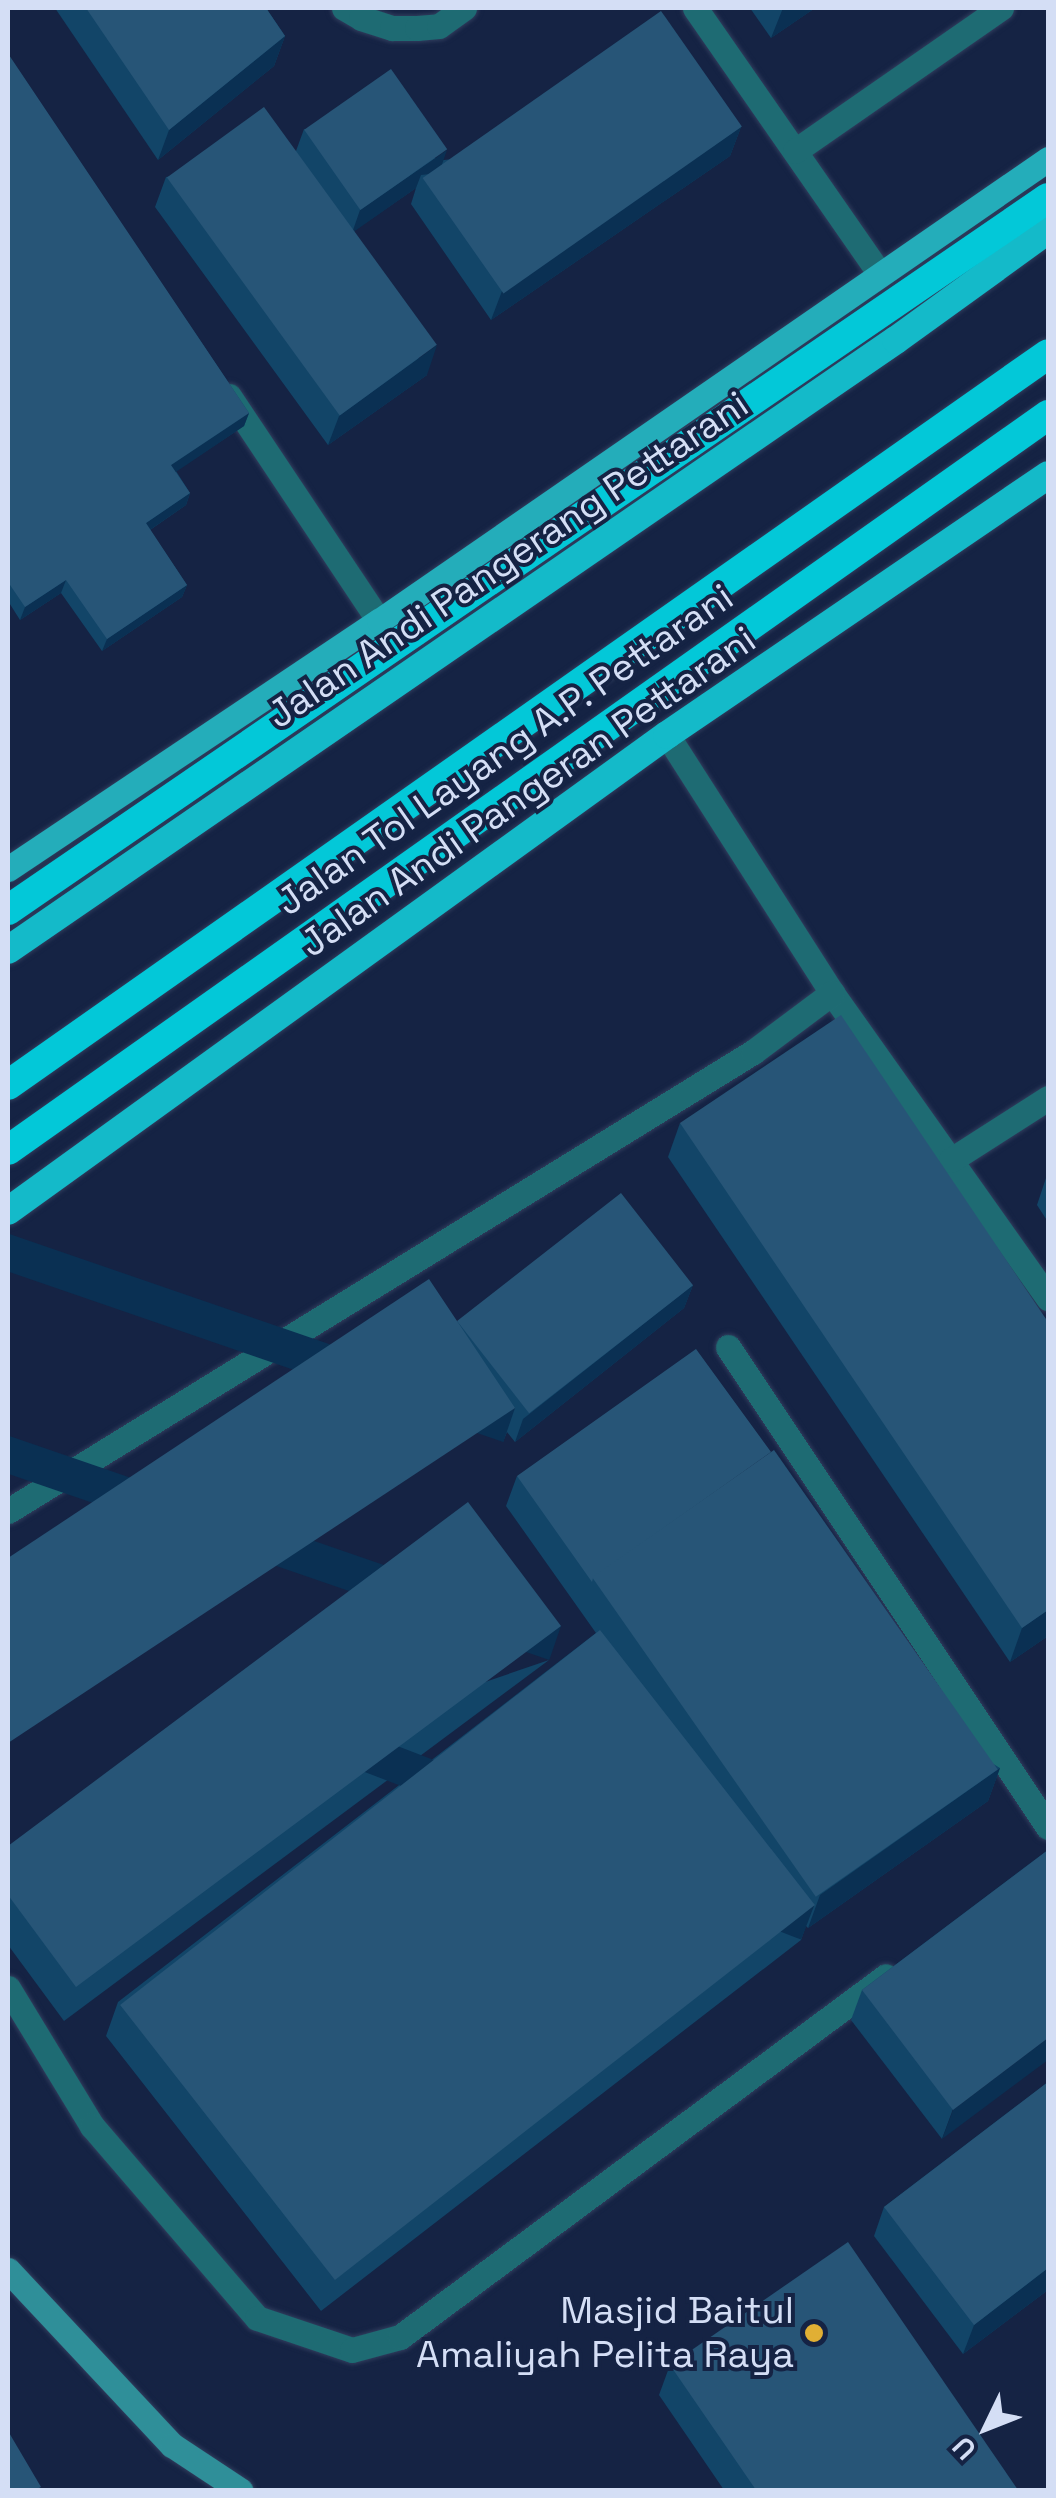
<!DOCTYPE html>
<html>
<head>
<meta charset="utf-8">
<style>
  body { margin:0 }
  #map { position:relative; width:1056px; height:2498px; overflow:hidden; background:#152344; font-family:"Space Grotesk",sans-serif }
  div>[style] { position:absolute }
  .roads { filter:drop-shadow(0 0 2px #303d5d) drop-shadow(0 0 2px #303d5d) }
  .service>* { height:25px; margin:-12.5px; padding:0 12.5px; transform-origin:12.5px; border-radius:12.5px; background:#1e6b73 }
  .secondary>* { height:25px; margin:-12.5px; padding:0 12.5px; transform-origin:12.5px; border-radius:12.5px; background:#2f8f99 }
  .primary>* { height:25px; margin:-12.5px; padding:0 12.5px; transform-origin:12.5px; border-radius:12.5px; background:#24adba }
  .trunk>* { height:28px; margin:-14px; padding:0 14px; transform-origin:14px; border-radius:14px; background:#14bac9 }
  .motorway>* { height:30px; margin:-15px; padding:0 15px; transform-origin:15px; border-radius:15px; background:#03c8d8 }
  .wall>* { inset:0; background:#124568 }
  .shaded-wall>* { inset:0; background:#0a3053; transform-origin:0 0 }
  .building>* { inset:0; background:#275577; transform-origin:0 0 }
  .dots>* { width:28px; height:28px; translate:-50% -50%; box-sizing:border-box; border:5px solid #152344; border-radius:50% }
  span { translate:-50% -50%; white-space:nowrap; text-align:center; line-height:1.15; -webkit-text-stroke:8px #152344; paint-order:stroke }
  .street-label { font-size:38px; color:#d4def5 }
  .poi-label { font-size:38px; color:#d4def5 }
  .right { translate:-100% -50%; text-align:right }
  .frame { position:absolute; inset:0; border:10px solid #d4def5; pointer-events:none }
  .north { position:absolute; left:936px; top:2378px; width:100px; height:100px; -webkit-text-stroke:8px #152344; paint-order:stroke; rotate:227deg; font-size:28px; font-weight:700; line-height:40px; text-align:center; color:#d4def5 }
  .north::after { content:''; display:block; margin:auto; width:35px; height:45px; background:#d4def5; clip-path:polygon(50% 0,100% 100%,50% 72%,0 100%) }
</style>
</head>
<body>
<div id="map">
  <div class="roads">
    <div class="service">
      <div style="left:344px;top:8px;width:20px;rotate:30deg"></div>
      <div style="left:361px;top:18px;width:33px;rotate:18deg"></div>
      <div style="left:392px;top:28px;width:25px"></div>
      <div style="left:417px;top:28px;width:22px;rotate:-5deg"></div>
      <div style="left:439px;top:26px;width:31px;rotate:-36deg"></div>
      <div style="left:695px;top:8px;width:323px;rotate:55.2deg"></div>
      <div style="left:795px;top:151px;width:251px;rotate:-34.8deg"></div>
      <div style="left:229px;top:396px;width:270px;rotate:56.3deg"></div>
      <div style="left:667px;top:735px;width:306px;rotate:57.4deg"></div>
      <div style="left:832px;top:993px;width:374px;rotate:54.7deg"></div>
      <div style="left:951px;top:1160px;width:115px;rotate:-32.6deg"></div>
      <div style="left:728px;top:1347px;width:577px;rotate:56.31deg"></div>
      <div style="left:8px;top:1511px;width:875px;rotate:-31.64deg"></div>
      <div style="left:753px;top:1052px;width:99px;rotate:-36.8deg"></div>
      <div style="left:8px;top:1988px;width:162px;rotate:58.7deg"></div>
      <div style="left:92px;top:2126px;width:253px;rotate:49.3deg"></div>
      <div style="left:257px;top:2318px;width:100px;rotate:18.6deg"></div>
      <div style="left:352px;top:2350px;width:50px;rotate:-15.2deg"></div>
      <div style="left:400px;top:2337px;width:605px;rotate:-36.6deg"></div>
    </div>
    <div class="secondary">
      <div style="left:8px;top:2270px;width:240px;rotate:46.9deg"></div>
      <div style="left:172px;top:2445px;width:82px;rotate:33.5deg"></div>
    </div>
    <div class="primary">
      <div style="left:8px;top:869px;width:446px;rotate:-33.8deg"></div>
      <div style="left:379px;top:621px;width:813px;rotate:-34.63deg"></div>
    </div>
    <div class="trunk">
      <div style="left:8px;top:950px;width:1077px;rotate:-34.49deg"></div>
      <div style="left:896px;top:340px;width:188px;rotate:-35.9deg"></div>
      <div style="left:8px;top:1211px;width:813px;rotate:-35.84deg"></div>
      <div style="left:667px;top:735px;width:461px;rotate:-34.3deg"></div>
    </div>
    <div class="motorway">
      <div style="left:8px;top:910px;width:1260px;rotate:-34.4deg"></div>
      <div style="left:8px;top:1085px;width:1271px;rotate:-35.1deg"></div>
      <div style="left:8px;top:1150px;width:1274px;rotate:-35.25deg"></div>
    </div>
  </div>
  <div class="wall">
    <div style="clip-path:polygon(55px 8px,266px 8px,285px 36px,274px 66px,158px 160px)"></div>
    <div style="clip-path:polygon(750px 8px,815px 8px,771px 38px)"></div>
    <div style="clip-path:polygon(8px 56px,249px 413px,244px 426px,176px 471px,190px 493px,186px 505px,150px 530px,187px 585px,182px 597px,102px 651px,61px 593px,20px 620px,8px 601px)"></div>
    <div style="clip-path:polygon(741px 127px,730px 156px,491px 320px,411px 204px,416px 188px,354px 231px,427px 375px,328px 445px,155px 207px,166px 177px,296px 151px,304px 129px,444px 160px)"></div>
    <div style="clip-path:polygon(680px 1123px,1048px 1322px,1048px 1636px,1010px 1662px,668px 1157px)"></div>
    <div style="clip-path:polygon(1048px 1172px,1048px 1222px,1037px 1205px)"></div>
    <div style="clip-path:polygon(693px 1285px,684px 1308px,515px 1442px,507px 1432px,503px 1442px,457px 1321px)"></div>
    <div style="clip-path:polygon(517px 1476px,1000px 1768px,988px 1801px,808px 1928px,806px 1926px,801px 1940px,321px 2311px,106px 2036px,118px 2002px,596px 1633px,506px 1506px)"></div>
    <div style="clip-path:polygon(549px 1660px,64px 2021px,8px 1945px,8px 1846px)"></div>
    <div style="clip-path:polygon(1048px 1850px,942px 2139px,851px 2020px,862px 1990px)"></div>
    <div style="clip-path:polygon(1048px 2082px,1048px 2290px,963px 2354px,874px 2236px,884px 2207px)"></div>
    <div style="clip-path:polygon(670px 2365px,1018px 2490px,724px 2490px,659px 2395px)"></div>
  </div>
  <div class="shaded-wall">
    <div style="clip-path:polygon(783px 8px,815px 8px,771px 38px)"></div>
    <div style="clip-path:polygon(285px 36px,274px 66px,158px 160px,169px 130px)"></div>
    <div style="clip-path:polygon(741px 127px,730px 156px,491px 320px,502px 291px)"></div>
    <div style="clip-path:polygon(447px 150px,439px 173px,421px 175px,416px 188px,352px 233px,360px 210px)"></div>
    <div style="clip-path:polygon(437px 345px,427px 375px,328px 445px,339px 416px)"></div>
    <div style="clip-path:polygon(249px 413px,244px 426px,167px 478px,171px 465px)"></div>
    <div style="clip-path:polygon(190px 493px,186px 505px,141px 536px,146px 523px)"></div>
    <div style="clip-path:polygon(66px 580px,61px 593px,20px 620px,25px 607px)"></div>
    <div style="clip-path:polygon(187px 585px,182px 597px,102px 651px,107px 639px)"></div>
    <div style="clip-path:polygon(693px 1285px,684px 1308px,515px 1442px,523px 1419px)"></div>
    <div style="left:515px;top:1408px;width:36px;height:608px;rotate:109deg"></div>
    <div style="clip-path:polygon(1048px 1610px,1048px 1636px,1010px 1662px,1022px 1628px)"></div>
    <div style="left:561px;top:1626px;width:36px;height:605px;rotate:109deg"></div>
    <div style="clip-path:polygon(1000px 1768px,988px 1801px,808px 1928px,820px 1895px)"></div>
    <div style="left:814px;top:1906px;width:36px;height:607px;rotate:111deg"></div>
    <div style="clip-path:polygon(1048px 2038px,1048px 2060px,942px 2139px,953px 2110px)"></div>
    <div style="clip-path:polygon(1048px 2268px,1048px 2290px,963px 2354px,974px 2325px)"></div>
  </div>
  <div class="building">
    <div style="clip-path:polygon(86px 8px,266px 8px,285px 36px,169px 130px)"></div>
    <div style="left:661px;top:11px;width:141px;height:291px;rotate:55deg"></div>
    <div style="clip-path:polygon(9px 55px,249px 413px,171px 465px,190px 493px,146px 523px,187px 585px,107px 639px,66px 580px,25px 607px,8px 582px,8px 56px)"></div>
    <div style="left:391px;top:69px;width:98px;height:106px;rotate:55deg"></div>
    <div style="left:264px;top:107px;width:294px;height:120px;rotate:54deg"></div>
    <div style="clip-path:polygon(841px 1015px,1048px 1322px,1048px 1610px,1022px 1628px,680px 1123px)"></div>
    <div style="left:621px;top:1193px;width:117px;height:208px;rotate:52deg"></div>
    <div style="clip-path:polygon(429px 1279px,515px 1408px,8px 1743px,8px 1558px)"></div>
    <div style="clip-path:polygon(696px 1349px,771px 1452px,593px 1578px,592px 1582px,517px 1476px)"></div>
    <div style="left:774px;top:1450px;width:390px;height:222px;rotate:55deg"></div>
    <div style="clip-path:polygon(468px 1502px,561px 1626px,76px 1987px,8px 1895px,8px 1846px)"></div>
    <div style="left:600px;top:1630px;width:349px;height:609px;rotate:52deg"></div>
    <div style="clip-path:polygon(1048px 1850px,1048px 2038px,953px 2110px,862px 1990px)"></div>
    <div style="clip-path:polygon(1048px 2082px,1048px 2268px,974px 2325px,884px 2207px)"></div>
    <div style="clip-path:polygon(848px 2242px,1018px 2490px,756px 2490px,670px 2365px)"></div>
    <div style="clip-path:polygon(8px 2431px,41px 2487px,35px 2490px,8px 2490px)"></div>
  </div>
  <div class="dots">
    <div style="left:814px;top:2333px;background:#e1af34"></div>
  </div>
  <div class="street-label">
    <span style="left:508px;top:560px;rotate:-34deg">Jalan Andi Pangerang Pettarani</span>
    <span style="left:505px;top:750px;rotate:-35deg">Jalan Tol Layang A.P. Pettarani</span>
    <span style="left:528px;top:792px;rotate:-35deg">Jalan Andi Pangeran Pettarani</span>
  </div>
  <div class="poi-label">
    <span class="right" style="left:794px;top:2333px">Masjid Baitul<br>Amaliyah Pelita Raya</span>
  </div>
  <div class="frame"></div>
  <div class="north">U</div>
</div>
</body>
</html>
